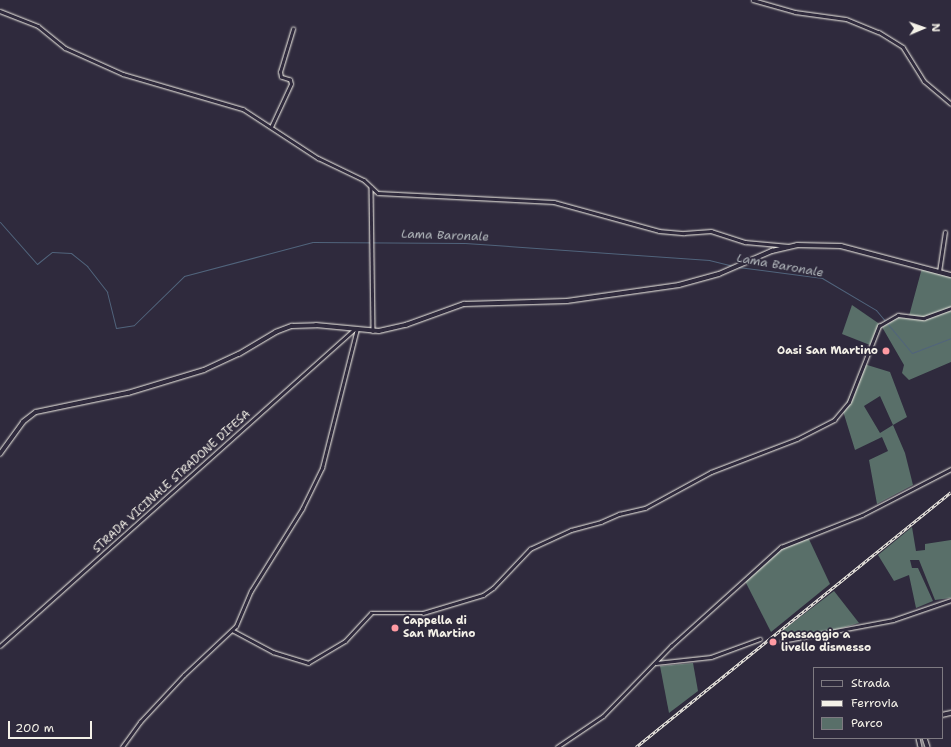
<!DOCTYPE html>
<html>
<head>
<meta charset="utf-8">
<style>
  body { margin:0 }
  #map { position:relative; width:951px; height:747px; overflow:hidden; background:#2f2a3d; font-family:"Shantell Sans",sans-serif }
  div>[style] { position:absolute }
  .green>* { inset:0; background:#596f69 }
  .stream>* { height:1px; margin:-0.5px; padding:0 0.5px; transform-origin:0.5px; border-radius:0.5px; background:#51647c }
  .roads { filter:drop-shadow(0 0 1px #f4f1e8) drop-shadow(0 0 1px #f4f1e8) }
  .minor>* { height:2.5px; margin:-1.25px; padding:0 1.25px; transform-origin:1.25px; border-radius:1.25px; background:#2f2a3d }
  .secondary>* { height:3.5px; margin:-1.75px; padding:0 1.75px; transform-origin:1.75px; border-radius:1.75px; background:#2f2a3d }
  .rail>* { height:2.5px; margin-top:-1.25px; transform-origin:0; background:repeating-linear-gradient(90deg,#2f2a3d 0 3px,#f4f1e8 0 6px); box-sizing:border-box; border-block:1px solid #f4f1e8 }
  .dots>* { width:11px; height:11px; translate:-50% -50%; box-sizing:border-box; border:2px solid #2f2a3d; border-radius:50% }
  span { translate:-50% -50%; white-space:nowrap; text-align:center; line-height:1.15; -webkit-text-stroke:3.5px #2f2a3d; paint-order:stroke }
  .poi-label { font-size:11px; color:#f4f1e8; font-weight:700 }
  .right { translate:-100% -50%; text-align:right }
  .left { translate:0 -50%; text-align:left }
  .street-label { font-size:11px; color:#f4f1e8 }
  .water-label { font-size:12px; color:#b3b9bd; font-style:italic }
  .legend { position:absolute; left:813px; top:667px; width:130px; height:72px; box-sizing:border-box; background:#2f2a3d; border:1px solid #7e7a81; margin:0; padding:5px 7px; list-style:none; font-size:12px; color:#f4f1e8 }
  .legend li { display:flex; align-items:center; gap:8px; height:20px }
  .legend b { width:20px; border:1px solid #7e7a81 }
  .north { position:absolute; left:903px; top:8px; width:40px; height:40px; -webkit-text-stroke:3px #2f2a3d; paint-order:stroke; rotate:88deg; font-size:11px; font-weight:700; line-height:16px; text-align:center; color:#f4f1e8 }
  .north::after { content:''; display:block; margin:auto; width:14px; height:18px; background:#f4f1e8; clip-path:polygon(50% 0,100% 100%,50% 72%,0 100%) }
  .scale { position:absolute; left:8px; top:721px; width:84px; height:18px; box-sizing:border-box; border:2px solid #f4f1e8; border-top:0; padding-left:5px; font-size:12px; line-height:14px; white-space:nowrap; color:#f4f1e8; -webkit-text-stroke:3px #2f2a3d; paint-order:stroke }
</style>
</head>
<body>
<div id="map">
  <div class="green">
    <div style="clip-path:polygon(922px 268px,951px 275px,951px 362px,909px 380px,902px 373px,904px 365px,882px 327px,901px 315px,909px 316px)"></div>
    <div style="clip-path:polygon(852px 305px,881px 325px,870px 345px,842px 334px)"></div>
    <div style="clip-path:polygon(evenodd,864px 364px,890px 372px,907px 417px,893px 425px,905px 453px,913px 485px,877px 504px,869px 460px,888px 451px,882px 437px,855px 450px,843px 411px,864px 364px,880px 396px,893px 425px,880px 433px,864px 406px,880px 396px)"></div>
    <div style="clip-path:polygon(912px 527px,916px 551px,925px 550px,925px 544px,951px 540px,951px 598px,935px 600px,919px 560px,910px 560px,912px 568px,918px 568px,933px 601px,916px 608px,909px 575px,894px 581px,878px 555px)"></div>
    <div style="clip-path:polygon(807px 535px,830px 584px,771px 632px,744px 579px,784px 545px)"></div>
    <div style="clip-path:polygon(834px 591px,859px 623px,818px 635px,778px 634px)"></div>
    <div style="clip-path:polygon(693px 663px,698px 691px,669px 713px,660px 666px)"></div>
  </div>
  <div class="stream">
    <div style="left:0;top:222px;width:56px;rotate:48.6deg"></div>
    <div style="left:37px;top:264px;width:19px;rotate:-39deg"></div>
    <div style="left:52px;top:252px;width:19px;rotate:3deg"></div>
    <div style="left:71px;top:253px;width:21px;rotate:39deg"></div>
    <div style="left:87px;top:266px;width:33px;rotate:52deg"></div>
    <div style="left:107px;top:292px;width:37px;rotate:76deg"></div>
    <div style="left:116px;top:328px;width:18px;rotate:-9deg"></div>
    <div style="left:134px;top:325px;width:70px;rotate:-44.4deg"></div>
    <div style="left:184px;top:276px;width:133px;rotate:-14.8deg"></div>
    <div style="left:313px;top:242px;width:152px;rotate:0.4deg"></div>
    <div style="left:465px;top:243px;width:245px;rotate:4deg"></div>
    <div style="left:709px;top:260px;width:25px;rotate:14deg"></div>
    <div style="left:738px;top:267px;width:85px;rotate:7.5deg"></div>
    <div style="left:822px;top:278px;width:63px;rotate:30.7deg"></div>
    <div style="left:876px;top:310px;width:56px;rotate:50.1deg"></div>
    <div style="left:912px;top:353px;width:42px;rotate:-21deg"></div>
  </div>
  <div class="roads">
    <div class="minor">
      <div style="left:753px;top:0;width:44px;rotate:15.9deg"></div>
      <div style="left:795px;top:12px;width:51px;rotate:7.8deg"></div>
      <div style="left:846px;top:19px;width:35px;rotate:22deg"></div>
      <div style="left:879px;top:32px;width:28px;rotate:32deg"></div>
      <div style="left:903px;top:47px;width:40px;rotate:58deg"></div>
      <div style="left:924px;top:81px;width:35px;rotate:40deg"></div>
      <div style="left:0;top:11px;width:41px;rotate:21.5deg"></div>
      <div style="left:38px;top:26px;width:35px;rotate:39deg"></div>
      <div style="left:65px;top:48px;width:64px;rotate:24.1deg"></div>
      <div style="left:123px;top:74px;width:125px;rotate:16.3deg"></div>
      <div style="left:243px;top:109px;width:90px;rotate:33.2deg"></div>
      <div style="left:318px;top:158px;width:51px;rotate:25.6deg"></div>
      <div style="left:364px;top:180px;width:19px;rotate:43deg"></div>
      <div style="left:378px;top:193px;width:176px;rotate:2.9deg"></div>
      <div style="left:554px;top:202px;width:109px;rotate:15.4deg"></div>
      <div style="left:659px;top:231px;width:25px;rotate:5deg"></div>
      <div style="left:684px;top:233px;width:27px;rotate:-4deg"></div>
      <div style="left:711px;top:231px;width:36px;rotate:18deg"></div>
      <div style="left:745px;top:242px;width:44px;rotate:5.2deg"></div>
      <div style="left:271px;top:127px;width:47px;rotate:-65.1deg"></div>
      <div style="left:291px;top:84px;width:4px;rotate:-104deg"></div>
      <div style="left:290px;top:80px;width:9px;rotate:-162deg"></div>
      <div style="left:281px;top:77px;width:5px;rotate:-101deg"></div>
      <div style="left:280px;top:72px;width:45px;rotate:-73.2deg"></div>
      <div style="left:371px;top:187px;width:144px;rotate:89.2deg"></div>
      <div style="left:939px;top:272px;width:40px;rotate:-81.5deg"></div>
      <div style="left:232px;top:630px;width:47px;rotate:28.2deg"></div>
      <div style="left:273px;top:652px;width:37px;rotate:17deg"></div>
      <div style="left:308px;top:663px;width:43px;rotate:-30.7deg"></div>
      <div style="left:345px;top:641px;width:38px;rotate:-47deg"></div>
      <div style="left:371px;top:613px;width:52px"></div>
      <div style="left:423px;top:613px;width:63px;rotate:-16.7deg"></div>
      <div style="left:483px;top:595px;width:12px;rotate:-35deg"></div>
      <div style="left:493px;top:588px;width:54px;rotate:-46.5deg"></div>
      <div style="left:530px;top:549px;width:45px;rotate:-24.9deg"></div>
      <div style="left:571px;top:530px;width:31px;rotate:-15deg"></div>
      <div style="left:601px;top:522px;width:20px;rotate:-24deg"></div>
      <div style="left:619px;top:514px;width:27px;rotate:-13deg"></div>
      <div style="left:645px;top:508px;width:75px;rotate:-28.6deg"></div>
      <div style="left:711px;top:472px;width:92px;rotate:-21deg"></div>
      <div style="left:797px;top:439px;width:42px;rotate:-27.2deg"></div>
      <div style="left:834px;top:420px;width:23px;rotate:-50deg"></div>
      <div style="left:849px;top:402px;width:82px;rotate:-68.5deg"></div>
      <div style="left:879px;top:326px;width:22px;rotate:-30deg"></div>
      <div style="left:898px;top:315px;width:26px;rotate:7deg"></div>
      <div style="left:924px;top:318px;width:29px;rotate:-20deg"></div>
      <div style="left:782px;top:641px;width:113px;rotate:-10.7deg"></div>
      <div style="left:893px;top:620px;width:61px;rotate:-19deg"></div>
      <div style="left:0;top:646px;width:476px;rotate:-41.8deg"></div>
      <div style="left:656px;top:663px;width:55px;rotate:-6.2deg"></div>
      <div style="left:711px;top:657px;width:52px;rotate:-20.2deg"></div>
      <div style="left:918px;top:738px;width:9px;rotate:77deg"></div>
      <div style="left:122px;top:747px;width:31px;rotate:-54deg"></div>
      <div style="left:140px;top:722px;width:64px;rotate:-46.9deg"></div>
      <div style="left:184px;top:675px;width:71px;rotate:-43.3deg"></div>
      <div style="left:236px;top:626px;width:38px;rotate:-67deg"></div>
      <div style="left:251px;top:591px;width:97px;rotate:-58.1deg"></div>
      <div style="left:302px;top:509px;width:46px;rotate:-64deg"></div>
      <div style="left:322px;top:468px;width:143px;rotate:-75.9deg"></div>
      <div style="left:557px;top:747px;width:55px;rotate:-34deg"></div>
      <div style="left:603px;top:716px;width:98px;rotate:-45.8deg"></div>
      <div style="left:671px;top:646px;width:148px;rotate:-42deg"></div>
      <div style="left:781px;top:547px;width:87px;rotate:-21.6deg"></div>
      <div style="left:862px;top:515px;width:100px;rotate:-27.3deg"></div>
    </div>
    <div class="secondary">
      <div style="left:0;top:454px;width:39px;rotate:-54deg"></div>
      <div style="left:23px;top:422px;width:16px;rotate:-38deg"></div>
      <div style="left:36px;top:412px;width:94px;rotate:-11.7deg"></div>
      <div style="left:128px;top:393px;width:79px;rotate:-16.8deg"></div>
      <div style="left:204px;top:370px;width:38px;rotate:-25deg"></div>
      <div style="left:239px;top:354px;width:43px;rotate:-30.7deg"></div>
      <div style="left:276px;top:332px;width:17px;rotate:-21deg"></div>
      <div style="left:292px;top:326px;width:24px;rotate:-2deg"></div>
      <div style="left:316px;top:325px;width:63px;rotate:5.4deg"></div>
      <div style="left:379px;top:331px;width:28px;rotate:-13deg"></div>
      <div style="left:406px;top:325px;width:62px;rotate:-19.9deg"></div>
      <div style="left:464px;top:304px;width:103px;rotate:-1.7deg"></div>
      <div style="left:567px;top:301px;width:113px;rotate:-8.1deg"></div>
      <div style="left:679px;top:285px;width:41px;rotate:-15.4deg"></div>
      <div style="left:719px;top:274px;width:58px;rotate:-23.5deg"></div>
      <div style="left:772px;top:251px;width:26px;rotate:-13deg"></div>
      <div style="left:797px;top:245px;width:44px;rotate:1.3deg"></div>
      <div style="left:841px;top:246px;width:114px;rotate:14.8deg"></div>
      <div style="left:942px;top:715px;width:9px;rotate:-13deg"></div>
      <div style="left:925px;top:738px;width:9px;rotate:72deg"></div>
    </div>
  </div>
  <div class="rail">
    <div style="left:636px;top:747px;width:405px;rotate:-39deg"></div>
  </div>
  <div class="dots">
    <div style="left:886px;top:351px;background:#ff9aa2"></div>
    <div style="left:395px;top:628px;background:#ff9aa2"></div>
    <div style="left:773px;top:642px;background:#ff9aa2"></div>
  </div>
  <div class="poi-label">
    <span class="right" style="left:878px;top:351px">Oasi San Martino</span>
    <span class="left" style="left:403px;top:628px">Cappella di<br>San Martino</span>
    <span class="left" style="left:781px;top:642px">passaggio a<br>livello dismesso</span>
  </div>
  <div class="street-label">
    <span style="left:172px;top:482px;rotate:-42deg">STRADA VICINALE STRADONE DIFESA</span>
  </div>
  <div class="water-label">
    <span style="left:445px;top:236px;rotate:2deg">Lama Baronale</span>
    <span style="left:780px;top:266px;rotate:10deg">Lama Baronale</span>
  </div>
  <ul class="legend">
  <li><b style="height:5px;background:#2f2a3d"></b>Strada</li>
  <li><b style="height:5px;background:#f4f1e8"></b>Ferrovia</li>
  <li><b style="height:11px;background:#596f69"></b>Parco</li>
  </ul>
  <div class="north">N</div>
  <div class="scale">200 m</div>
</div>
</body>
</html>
